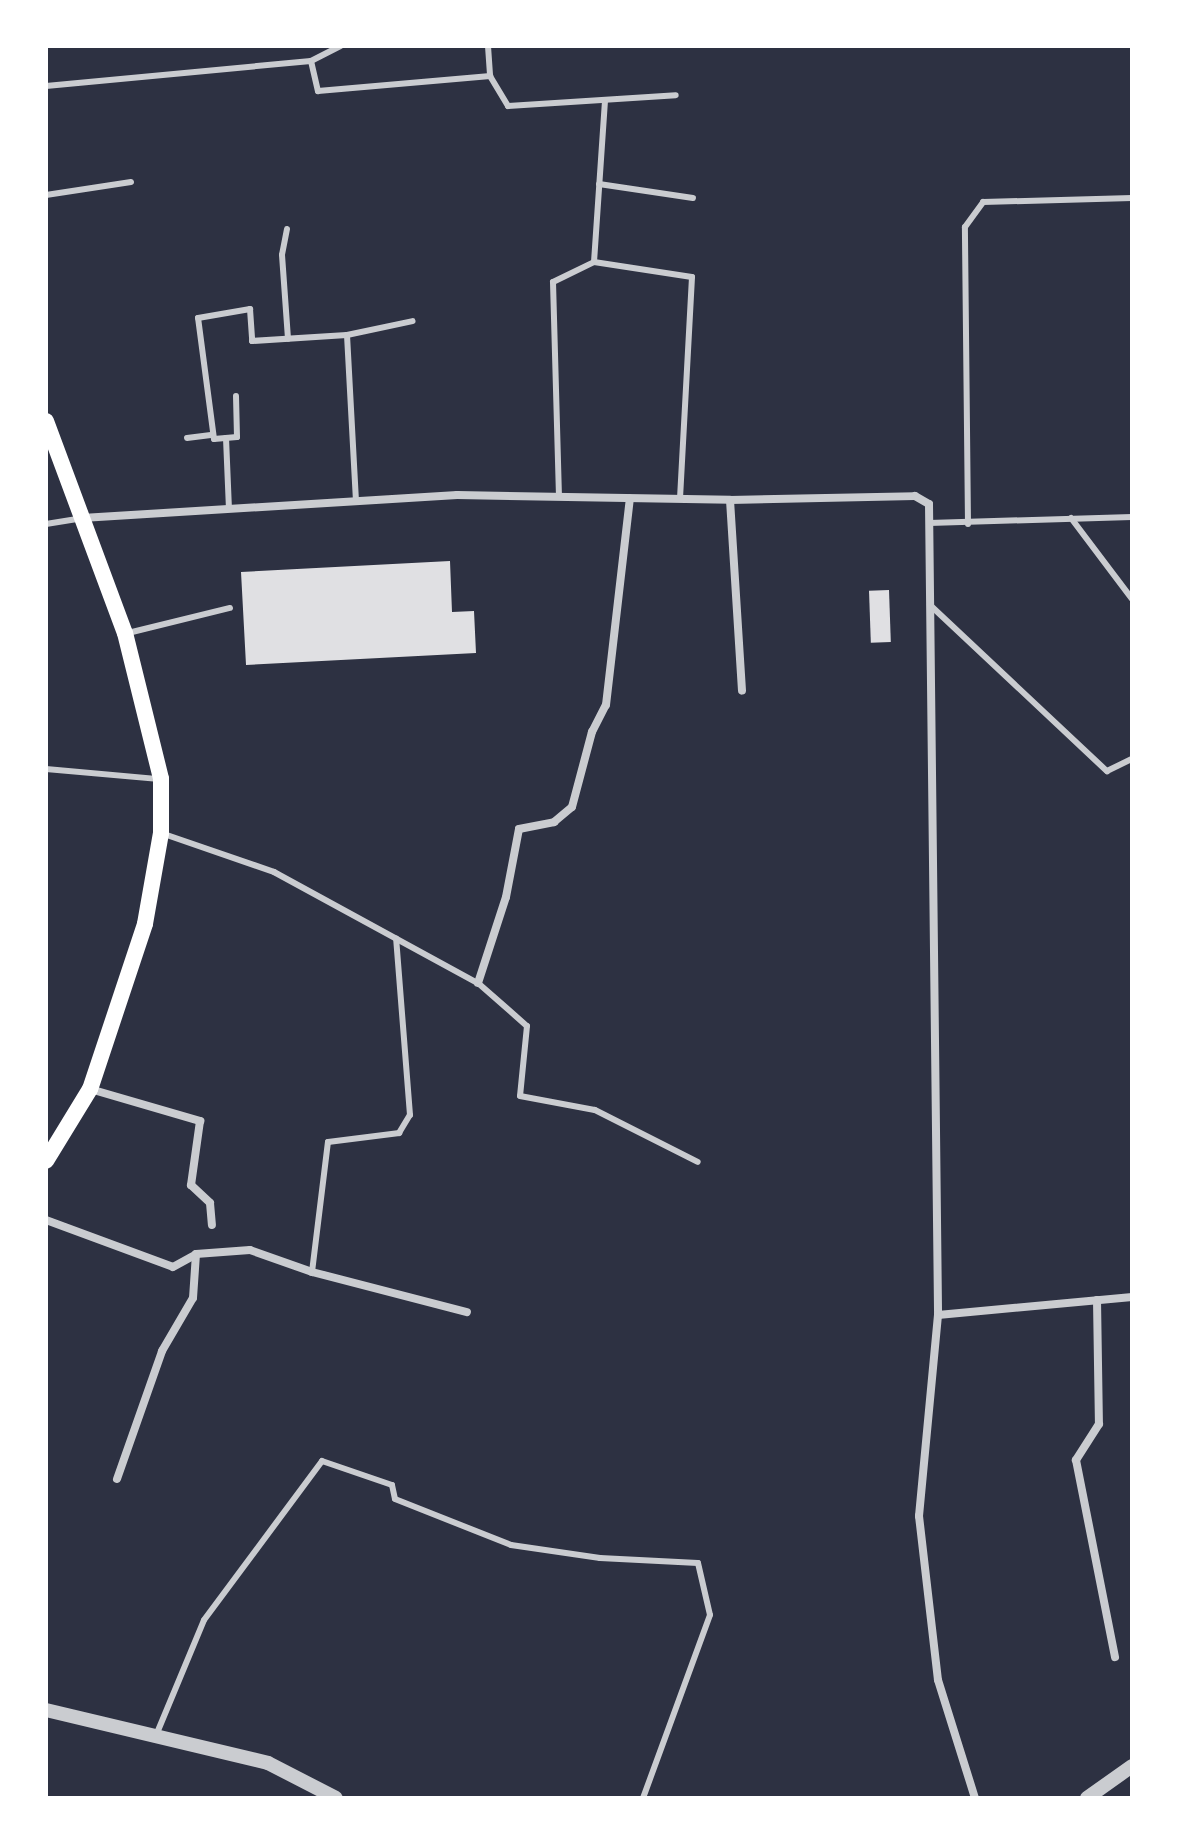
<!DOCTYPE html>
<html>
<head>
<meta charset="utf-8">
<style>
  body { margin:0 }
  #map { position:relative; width:1178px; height:1844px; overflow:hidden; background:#2d3142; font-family:Cabin,sans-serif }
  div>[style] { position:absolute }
  .building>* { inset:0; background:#e0e0e3; transform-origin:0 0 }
  .service>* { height:6px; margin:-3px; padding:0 3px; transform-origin:3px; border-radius:3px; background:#caccd0 }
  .minor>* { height:8px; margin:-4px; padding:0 4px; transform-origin:4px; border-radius:4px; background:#caccd0 }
  .tertiary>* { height:14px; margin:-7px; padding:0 7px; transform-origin:7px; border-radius:7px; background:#caccd0 }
  .secondary>* { height:16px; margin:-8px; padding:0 8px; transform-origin:8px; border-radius:8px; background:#fff }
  span { translate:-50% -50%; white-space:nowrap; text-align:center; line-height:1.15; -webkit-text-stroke:7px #fff; paint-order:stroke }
  .frame { position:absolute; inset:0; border:48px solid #fff; pointer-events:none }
</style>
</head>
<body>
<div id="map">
  <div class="building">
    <div style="clip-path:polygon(450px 561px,452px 612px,474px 611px,476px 653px,246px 665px,241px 572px)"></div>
    <div style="left:889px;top:590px;width:52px;height:20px;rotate:88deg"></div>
  </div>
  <div class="service">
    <div style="left:488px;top:46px;width:30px;rotate:86deg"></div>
    <div style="left:490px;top:76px;width:35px;rotate:59deg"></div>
    <div style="left:508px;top:106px;width:168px;rotate:-3.7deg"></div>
    <div style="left:311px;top:61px;width:31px;rotate:77deg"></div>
    <div style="left:318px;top:91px;width:173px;rotate:-5deg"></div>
    <div style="left:46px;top:86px;width:266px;rotate:-5.4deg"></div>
    <div style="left:311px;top:61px;width:33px;rotate:-27deg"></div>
    <div style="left:599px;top:184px;width:95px;rotate:8.5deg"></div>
    <div style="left:46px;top:195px;width:86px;rotate:-8.7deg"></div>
    <div style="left:287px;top:229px;width:26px;rotate:101deg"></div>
    <div style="left:282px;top:255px;width:84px;rotate:85.9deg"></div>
    <div style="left:594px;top:262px;width:162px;rotate:-86.1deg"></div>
    <div style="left:347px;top:335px;width:67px;rotate:-12deg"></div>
    <div style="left:236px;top:396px;width:41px;rotate:88.6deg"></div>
    <div style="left:237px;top:437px;width:23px;rotate:175deg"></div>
    <div style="left:214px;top:439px;width:122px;rotate:-97.5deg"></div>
    <div style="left:198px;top:318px;width:53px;rotate:-9.8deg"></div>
    <div style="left:250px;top:309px;width:32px;rotate:86deg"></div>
    <div style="left:252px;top:341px;width:95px;rotate:-3.6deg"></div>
    <div style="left:347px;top:335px;width:166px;rotate:86.9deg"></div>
    <div style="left:187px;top:438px;width:26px;rotate:-7deg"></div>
    <div style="left:226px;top:438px;width:71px;rotate:87.6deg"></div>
    <div style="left:559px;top:497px;width:215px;rotate:-91.6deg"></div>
    <div style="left:553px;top:282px;width:46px;rotate:-26deg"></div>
    <div style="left:594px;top:262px;width:99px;rotate:8.7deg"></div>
    <div style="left:692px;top:277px;width:222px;rotate:93.1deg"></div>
    <div style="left:1071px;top:518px;width:101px;rotate:53deg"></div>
    <div style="left:929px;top:523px;width:203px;rotate:-1.7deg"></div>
    <div style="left:46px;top:524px;width:33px;rotate:-9deg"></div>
    <div style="left:968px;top:524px;width:297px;rotate:-90.6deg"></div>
    <div style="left:965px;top:227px;width:31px;rotate:-54deg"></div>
    <div style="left:983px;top:202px;width:149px;rotate:-1.5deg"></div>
    <div style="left:930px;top:605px;width:243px;rotate:43.2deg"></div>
    <div style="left:1107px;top:771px;width:28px;rotate:-26deg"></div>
    <div style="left:128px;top:633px;width:105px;rotate:-13.8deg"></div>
    <div style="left:46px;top:769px;width:111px;rotate:5.1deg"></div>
    <div style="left:161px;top:833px;width:120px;rotate:19deg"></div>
    <div style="left:274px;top:872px;width:232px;rotate:28.6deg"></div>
    <div style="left:478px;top:983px;width:65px;rotate:41.3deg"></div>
    <div style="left:527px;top:1026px;width:70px;rotate:95.7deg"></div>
    <div style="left:520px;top:1096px;width:76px;rotate:10.6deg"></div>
    <div style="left:595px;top:1110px;width:115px;rotate:26.8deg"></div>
    <div style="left:312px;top:1272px;width:131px;rotate:-83deg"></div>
    <div style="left:328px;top:1142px;width:72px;rotate:-7.2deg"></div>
    <div style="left:399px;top:1133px;width:21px;rotate:-59deg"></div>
    <div style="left:410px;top:1115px;width:177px;rotate:-94.5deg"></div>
    <div style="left:157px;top:1733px;width:122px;rotate:-67.4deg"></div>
    <div style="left:204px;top:1620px;width:198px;rotate:-53.4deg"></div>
    <div style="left:322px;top:1461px;width:74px;rotate:18.9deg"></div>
    <div style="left:392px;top:1485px;width:14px;rotate:78deg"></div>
    <div style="left:395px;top:1499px;width:125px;rotate:21.6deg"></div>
    <div style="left:511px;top:1545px;width:90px;rotate:8.3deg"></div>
    <div style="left:600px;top:1558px;width:98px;rotate:2.9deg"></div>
    <div style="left:698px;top:1563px;width:53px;rotate:77deg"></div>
    <div style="left:710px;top:1615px;width:195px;rotate:110.1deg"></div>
  </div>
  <div class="minor">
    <div style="left:730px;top:500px;width:191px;rotate:86.4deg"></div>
    <div style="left:82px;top:518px;width:376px;rotate:-3.5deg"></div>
    <div style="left:457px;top:495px;width:273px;rotate:1deg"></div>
    <div style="left:730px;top:500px;width:185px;rotate:-1.2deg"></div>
    <div style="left:915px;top:496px;width:16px;rotate:30deg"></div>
    <div style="left:929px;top:504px;width:811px;rotate:89.36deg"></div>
    <div style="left:938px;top:1315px;width:202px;rotate:95.4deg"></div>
    <div style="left:919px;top:1516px;width:165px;rotate:83.4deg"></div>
    <div style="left:938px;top:1680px;width:124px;rotate:72.6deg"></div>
    <div style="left:478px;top:983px;width:90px;rotate:-72deg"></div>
    <div style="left:506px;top:897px;width:69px;rotate:-79.2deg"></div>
    <div style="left:519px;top:829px;width:36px;rotate:-11deg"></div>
    <div style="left:554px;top:822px;width:23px;rotate:-40deg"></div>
    <div style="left:572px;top:807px;width:78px;rotate:-75.1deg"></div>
    <div style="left:592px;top:732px;width:30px;rotate:-63deg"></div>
    <div style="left:606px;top:705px;width:208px;rotate:-83.4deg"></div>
    <div style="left:90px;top:1089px;width:115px;rotate:16.2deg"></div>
    <div style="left:200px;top:1121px;width:65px;rotate:98deg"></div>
    <div style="left:191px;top:1185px;width:26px;rotate:43deg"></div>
    <div style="left:210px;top:1203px;width:22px;rotate:85deg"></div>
    <div style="left:46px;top:1220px;width:135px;rotate:20.3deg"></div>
    <div style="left:173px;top:1267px;width:26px;rotate:-29deg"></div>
    <div style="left:196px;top:1254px;width:54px;rotate:-4.2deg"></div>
    <div style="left:250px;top:1250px;width:66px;rotate:19.5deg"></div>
    <div style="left:312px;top:1272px;width:160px;rotate:14.5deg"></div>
    <div style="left:1097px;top:1300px;width:124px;rotate:89.1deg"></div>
    <div style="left:1099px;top:1424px;width:43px;rotate:122.6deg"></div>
    <div style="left:1076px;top:1460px;width:201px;rotate:78.8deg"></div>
    <div style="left:938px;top:1315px;width:195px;rotate:-5.3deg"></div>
    <div style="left:117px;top:1479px;width:136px;rotate:-70.6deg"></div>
    <div style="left:162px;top:1351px;width:61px;rotate:-59.7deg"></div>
    <div style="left:193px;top:1298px;width:44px;rotate:-86.1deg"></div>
  </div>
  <div class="tertiary">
    <div style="left:46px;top:1710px;width:228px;rotate:13.4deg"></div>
    <div style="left:268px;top:1763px;width:76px;rotate:27.2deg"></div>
    <div style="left:1087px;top:1798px;width:55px;rotate:-35.4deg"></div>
  </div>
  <div class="secondary">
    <div style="left:46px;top:421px;width:226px;rotate:69.6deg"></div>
    <div style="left:125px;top:633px;width:150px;rotate:76.1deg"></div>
    <div style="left:161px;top:779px;width:54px;rotate:90deg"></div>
    <div style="left:161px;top:833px;width:92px;rotate:100deg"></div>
    <div style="left:145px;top:924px;width:174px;rotate:108.4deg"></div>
    <div style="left:90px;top:1089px;width:84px;rotate:121.4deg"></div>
  </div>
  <div class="frame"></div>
</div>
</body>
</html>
